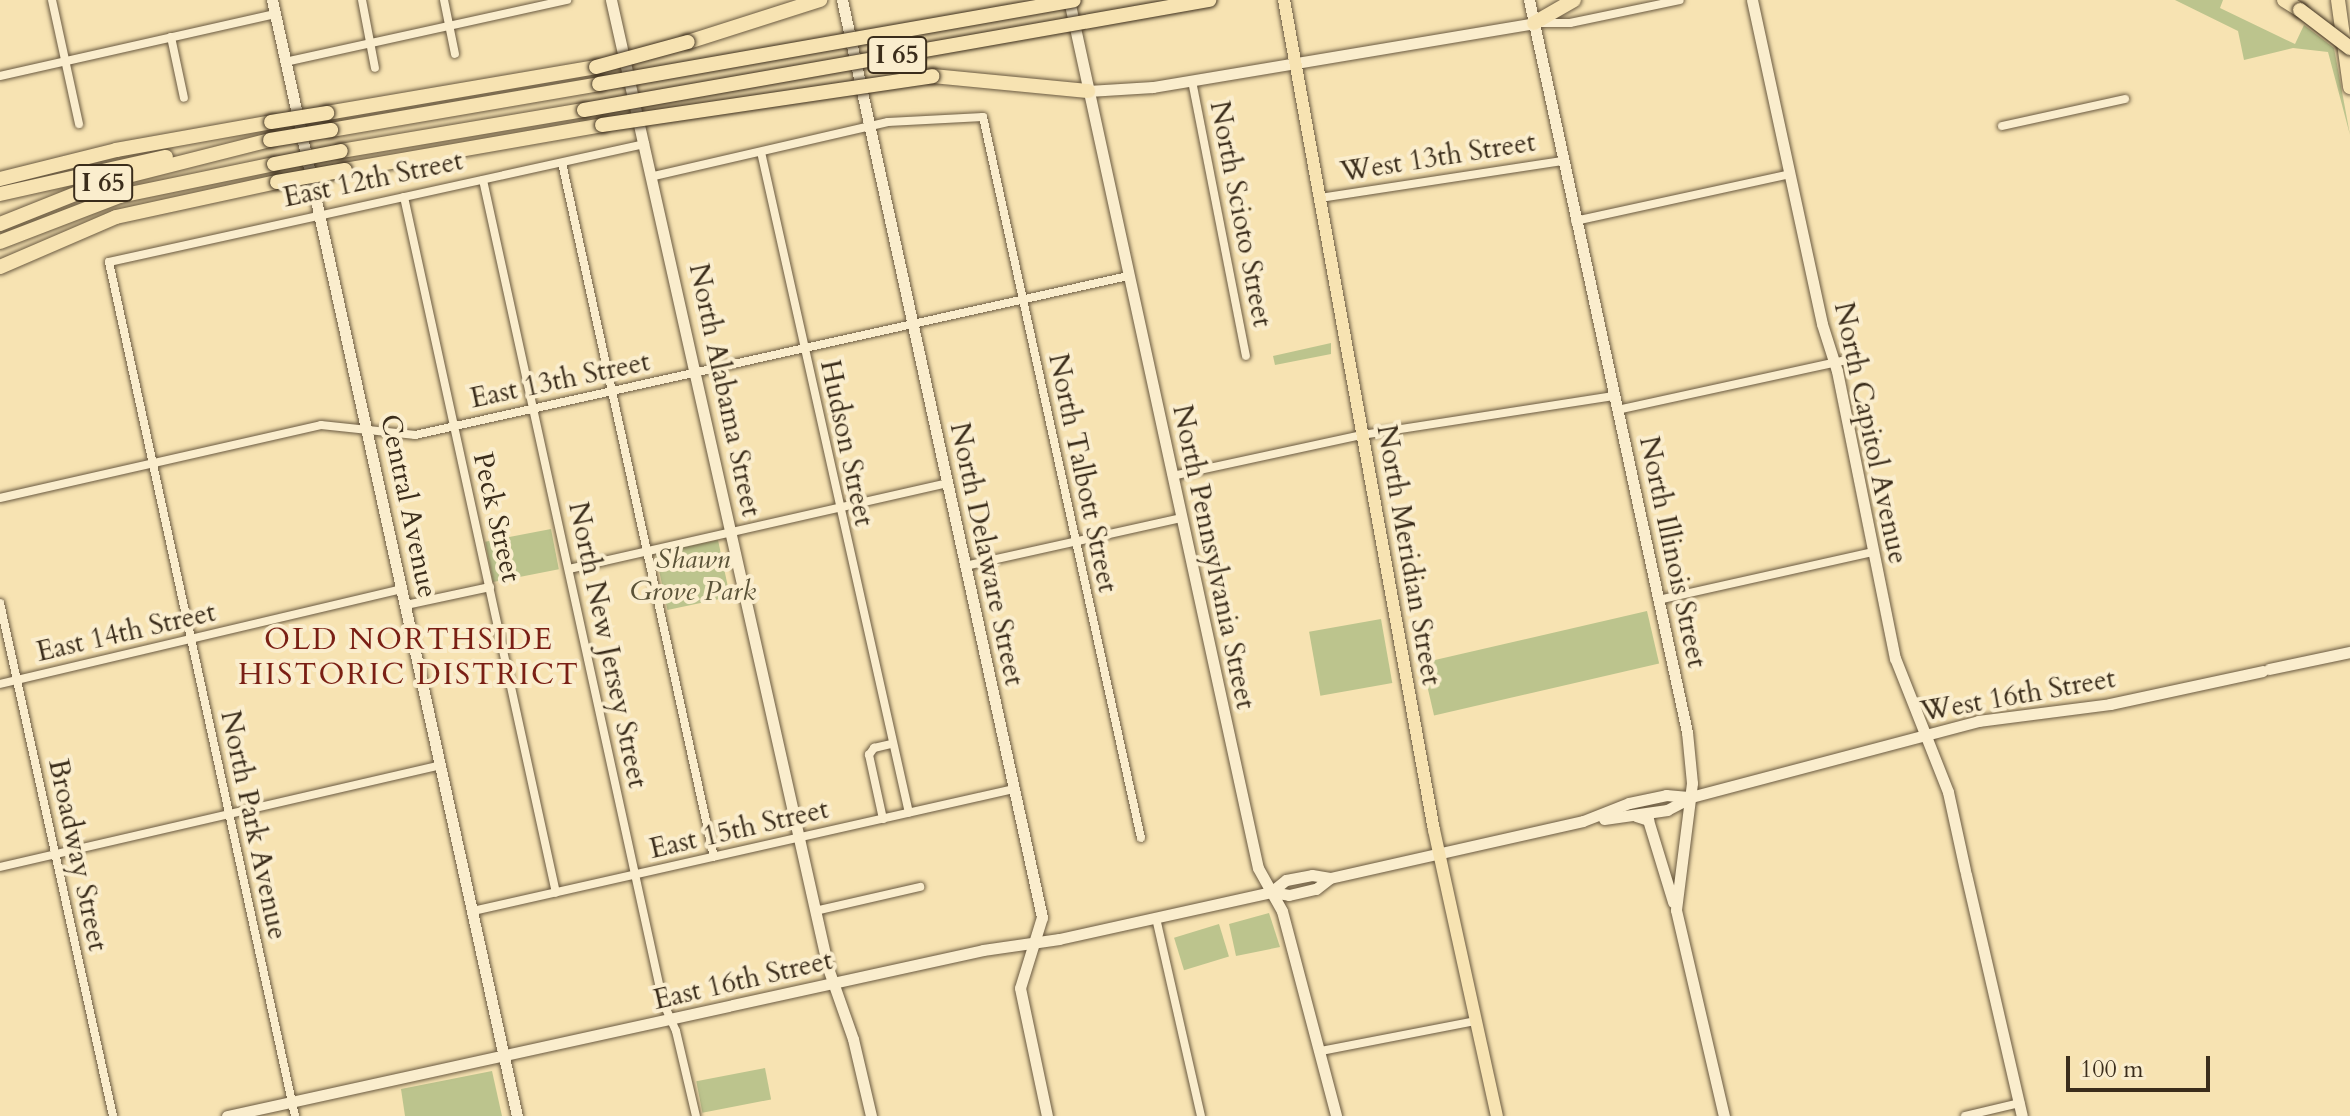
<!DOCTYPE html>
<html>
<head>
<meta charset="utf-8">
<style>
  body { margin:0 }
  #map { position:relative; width:2350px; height:1116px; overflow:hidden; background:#f7e3b2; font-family:Cardo,serif }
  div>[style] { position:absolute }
  .green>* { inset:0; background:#bcc48d; transform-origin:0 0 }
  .roads { filter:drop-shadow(0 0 2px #6a5a41) drop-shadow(0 0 2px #6a5a41) }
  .street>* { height:8px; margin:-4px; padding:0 4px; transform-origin:4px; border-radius:4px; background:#faedcd }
  .secondary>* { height:11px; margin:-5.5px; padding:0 5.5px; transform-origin:5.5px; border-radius:5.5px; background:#faedcd }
  .primary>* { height:12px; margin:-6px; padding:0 6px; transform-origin:6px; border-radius:6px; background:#f7e3b2 }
  .highway>* { height:14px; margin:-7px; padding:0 7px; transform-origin:7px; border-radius:7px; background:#f7e3b2 }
  .bridges { filter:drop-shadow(0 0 2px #3b2d1b) drop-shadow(0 0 2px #3b2d1b) }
  .highway-bridge>* { height:14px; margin:-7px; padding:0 7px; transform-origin:7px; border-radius:7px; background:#f7e3b2 }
  span { translate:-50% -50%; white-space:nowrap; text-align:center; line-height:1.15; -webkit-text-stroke:8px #faedcd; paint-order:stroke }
  .shield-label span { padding:2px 6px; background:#faedcd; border:2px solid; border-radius:6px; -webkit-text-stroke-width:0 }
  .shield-label { font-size:26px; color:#3b2d1b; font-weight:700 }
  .street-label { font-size:28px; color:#3b2d1b }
  .park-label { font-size:28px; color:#5b5338; font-style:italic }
  .neighbourhood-label { font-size:30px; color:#7a1f14; letter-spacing:2px }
  .scale { position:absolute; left:2066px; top:1056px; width:144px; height:36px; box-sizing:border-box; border:4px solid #3b2d1b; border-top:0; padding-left:10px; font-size:24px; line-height:28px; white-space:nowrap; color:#3b2d1b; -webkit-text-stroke:6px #faedcd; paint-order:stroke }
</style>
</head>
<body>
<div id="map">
  <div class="green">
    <div style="clip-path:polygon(2175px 0,2223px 0,2220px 8px,2295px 44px,2304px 25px,2321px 38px,2334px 48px,2350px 135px,2328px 52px,2293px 48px,2244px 60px,2238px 31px)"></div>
    <div style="clip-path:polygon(1331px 343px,1331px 354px,1275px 365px,1273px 356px)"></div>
    <div style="left:551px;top:529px;width:41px;height:67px;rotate:79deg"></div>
    <div style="left:718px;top:540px;width:58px;height:64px;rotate:78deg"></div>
    <div style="left:1647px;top:611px;width:54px;height:231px;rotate:77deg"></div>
    <div style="left:1381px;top:619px;width:65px;height:73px;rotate:80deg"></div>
    <div style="clip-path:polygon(1269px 913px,1280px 947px,1236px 956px,1229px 924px)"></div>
    <div style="left:1219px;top:924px;width:34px;height:47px;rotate:73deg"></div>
    <div style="left:765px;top:1068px;width:32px;height:70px;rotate:79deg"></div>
    <div style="clip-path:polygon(492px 1071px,502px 1116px,405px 1116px,401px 1089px)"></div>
  </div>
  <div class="roads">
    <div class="street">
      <div style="left:52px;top:0;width:127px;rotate:77.7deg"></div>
      <div style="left:362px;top:0;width:69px;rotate:79.2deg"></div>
      <div style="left:444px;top:0;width:55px;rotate:78.5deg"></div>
      <div style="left:1535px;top:23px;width:35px"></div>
      <div style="left:1570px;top:23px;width:112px;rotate:-11.8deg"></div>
      <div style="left:171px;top:37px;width:62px;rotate:78deg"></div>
      <div style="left:285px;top:62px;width:289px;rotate:-12.4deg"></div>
      <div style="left:0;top:76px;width:282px;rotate:-12.7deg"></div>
      <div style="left:1192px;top:81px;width:280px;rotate:78.9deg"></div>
      <div style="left:2002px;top:126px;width:126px;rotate:-12.4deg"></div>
      <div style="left:761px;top:152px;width:677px;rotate:77.38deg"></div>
      <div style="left:562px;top:163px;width:710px;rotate:77.65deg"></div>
      <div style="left:654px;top:176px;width:240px;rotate:-13deg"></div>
      <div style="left:888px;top:122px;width:95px;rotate:-3deg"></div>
      <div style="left:983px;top:117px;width:738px;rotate:77.64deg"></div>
      <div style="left:483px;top:180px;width:841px;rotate:77.65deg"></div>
      <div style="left:663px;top:1002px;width:32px;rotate:66deg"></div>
      <div style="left:676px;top:1031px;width:87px;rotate:76.8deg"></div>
      <div style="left:404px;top:197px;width:712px;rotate:77.68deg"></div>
      <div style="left:1320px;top:198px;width:245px;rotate:-8.7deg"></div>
      <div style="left:1575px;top:221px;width:220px;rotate:-12.3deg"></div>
      <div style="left:1617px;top:410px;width:239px;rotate:-12.3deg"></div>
      <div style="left:1172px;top:476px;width:194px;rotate:-12.2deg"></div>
      <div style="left:1362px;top:435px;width:254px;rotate:-8.8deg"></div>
      <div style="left:0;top:498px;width:329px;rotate:-12.8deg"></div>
      <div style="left:321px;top:425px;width:95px;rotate:6.1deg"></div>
      <div style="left:415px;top:435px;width:731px;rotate:-12.57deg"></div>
      <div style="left:965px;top:566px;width:221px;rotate:-12.5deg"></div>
      <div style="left:569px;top:569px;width:388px;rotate:-12.8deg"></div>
      <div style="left:1658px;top:600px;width:219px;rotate:-12.6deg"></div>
      <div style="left:0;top:603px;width:525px;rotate:77.58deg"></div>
      <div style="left:406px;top:605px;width:86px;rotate:-12.1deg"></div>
      <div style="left:0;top:684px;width:414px;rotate:-13.3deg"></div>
      <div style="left:883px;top:819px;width:66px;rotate:-102.3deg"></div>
      <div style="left:869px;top:755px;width:9px;rotate:-54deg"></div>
      <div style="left:874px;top:748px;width:18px;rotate:-13deg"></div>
      <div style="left:0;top:867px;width:453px;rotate:-13deg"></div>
      <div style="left:473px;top:911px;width:555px;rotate:-12.71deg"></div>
      <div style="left:815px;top:911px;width:108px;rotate:-12.9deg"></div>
      <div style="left:1156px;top:918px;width:203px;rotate:77.2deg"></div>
      <div style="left:1321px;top:1051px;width:158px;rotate:-11deg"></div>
      <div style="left:295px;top:1116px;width:874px;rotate:-102.29deg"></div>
      <div style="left:109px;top:262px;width:549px;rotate:-12.42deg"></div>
      <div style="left:1965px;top:1116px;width:57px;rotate:-13.3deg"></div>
    </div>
    <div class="secondary">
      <div style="left:272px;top:0;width:1143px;rotate:77.62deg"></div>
      <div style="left:611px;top:0;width:992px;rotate:77.36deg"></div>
      <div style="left:828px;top:968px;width:75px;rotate:70.6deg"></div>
      <div style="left:853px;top:1039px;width:79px;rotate:76.8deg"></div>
      <div style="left:842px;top:0;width:939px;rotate:77.7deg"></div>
      <div style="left:1042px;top:917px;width:74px;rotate:107.2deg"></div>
      <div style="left:1020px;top:988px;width:131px;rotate:78.1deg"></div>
      <div style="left:1069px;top:0;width:888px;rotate:77.72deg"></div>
      <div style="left:1258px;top:868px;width:49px;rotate:60.8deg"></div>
      <div style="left:1282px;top:911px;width:212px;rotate:75.2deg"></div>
      <div style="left:1529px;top:0;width:749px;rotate:77.82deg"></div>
      <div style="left:1687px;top:732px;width:51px;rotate:84.4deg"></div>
      <div style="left:1692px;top:783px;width:128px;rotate:97.2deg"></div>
      <div style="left:1676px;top:910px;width:212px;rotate:76.9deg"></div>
      <div style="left:1752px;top:0;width:331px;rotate:77.8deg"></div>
      <div style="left:1822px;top:324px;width:49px;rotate:72.3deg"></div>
      <div style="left:1837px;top:371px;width:293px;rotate:78.6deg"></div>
      <div style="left:1895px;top:658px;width:144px;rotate:68.4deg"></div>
      <div style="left:1948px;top:792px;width:80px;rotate:77.7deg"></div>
      <div style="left:1088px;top:91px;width:65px;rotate:-3.5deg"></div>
      <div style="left:1153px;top:87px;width:386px;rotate:-9.5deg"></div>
      <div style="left:2269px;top:669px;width:83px;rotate:-11.9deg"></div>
      <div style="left:1636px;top:816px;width:13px;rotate:18deg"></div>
      <div style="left:1648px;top:820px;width:86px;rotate:73deg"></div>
      <div style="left:1604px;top:819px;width:64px;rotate:-8.1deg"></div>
      <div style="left:1667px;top:810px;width:27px;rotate:-28deg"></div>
      <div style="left:1691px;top:797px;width:297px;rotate:-14.8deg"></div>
      <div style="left:1978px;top:721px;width:133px;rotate:-7.3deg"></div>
      <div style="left:2110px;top:704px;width:156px;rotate:-12.2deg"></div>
      <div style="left:1966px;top:874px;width:248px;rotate:77deg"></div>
      <div style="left:1271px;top:892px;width:19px;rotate:-39deg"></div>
      <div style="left:1286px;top:880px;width:26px;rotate:-11deg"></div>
      <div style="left:1312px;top:875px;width:18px;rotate:9deg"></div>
      <div style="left:227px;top:1116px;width:774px;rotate:-12.38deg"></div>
      <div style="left:983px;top:950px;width:77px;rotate:-8.2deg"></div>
      <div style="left:1059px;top:939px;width:217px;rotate:-12.5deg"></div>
      <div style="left:1271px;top:892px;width:18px;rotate:9deg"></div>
      <div style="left:1289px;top:895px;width:28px;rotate:-13deg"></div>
      <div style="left:1316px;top:889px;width:18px;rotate:-38deg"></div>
      <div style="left:1330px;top:878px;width:259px;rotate:-12.7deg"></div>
      <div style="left:1583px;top:821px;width:49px;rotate:-21.4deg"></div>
      <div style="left:1629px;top:803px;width:38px;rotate:-12deg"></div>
      <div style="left:1666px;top:795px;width:25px;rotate:5deg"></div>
    </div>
    <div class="primary">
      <div style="left:1284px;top:0;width:843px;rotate:79.76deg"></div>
      <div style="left:1434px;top:830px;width:293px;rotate:77.6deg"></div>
    </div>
    <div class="highway">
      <div style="left:2284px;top:0;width:19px;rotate:32deg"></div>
      <div style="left:2338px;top:0;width:88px;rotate:82.1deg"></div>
      <div style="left:1534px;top:23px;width:46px;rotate:-29.9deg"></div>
      <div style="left:688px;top:42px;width:139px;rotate:-17.7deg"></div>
      <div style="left:932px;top:76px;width:157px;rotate:5.5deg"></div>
      <div style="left:327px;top:113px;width:273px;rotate:-9.7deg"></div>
      <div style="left:331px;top:130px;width:272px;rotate:-9.7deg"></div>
      <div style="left:341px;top:151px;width:246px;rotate:-9.6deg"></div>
      <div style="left:345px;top:170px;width:261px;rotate:-9.9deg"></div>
      <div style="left:0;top:179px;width:120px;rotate:-14deg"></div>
      <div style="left:116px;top:150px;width:158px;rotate:-10.2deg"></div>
      <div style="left:0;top:194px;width:170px;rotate:-12.6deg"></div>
      <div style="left:0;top:224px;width:116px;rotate:-21.7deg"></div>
      <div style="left:108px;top:181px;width:167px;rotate:-14.2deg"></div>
      <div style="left:0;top:242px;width:129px;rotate:-21deg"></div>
      <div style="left:120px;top:196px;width:157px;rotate:-11.7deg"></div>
      <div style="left:0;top:267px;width:126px;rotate:-23.3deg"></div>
      <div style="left:116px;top:217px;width:165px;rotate:-12.3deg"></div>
    </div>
  </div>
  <div class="bridges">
    <div class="highway-bridge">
      <div style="left:2300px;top:10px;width:63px;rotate:37.2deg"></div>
      <div style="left:596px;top:67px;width:95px;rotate:-15.2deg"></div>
      <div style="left:599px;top:84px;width:482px;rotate:-10deg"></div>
      <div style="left:584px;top:110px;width:635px;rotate:-9.98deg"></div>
      <div style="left:271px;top:122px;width:57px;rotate:-9.1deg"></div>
      <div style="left:602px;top:125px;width:334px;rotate:-8.4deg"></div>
      <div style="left:270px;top:140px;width:62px;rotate:-9.3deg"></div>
      <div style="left:274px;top:164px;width:68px;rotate:-11deg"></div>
      <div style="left:277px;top:182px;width:69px;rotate:-10deg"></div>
    </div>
  </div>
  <div class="shield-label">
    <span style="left:897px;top:55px">I 65</span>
    <span style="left:103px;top:183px">I 65</span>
  </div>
  <div class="street-label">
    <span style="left:1438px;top:157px;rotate:-9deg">West 13th Street</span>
    <span style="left:373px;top:179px;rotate:-12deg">East 12th Street</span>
    <span style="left:1241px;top:214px;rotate:79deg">North Scioto Street</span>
    <span style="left:560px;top:380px;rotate:-12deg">East 13th Street</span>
    <span style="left:725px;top:390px;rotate:78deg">North Alabama Street</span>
    <span style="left:1871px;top:433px;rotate:78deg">North Capitol Avenue</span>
    <span style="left:847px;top:443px;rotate:78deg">Hudson Street</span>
    <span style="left:1083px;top:473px;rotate:78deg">North Talbott Street</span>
    <span style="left:409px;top:506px;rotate:78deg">Central Avenue</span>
    <span style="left:497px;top:517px;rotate:77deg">Peck Street</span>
    <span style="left:1673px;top:552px;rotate:78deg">North Illinois Street</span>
    <span style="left:987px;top:554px;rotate:78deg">North Delaware Street</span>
    <span style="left:1409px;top:555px;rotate:80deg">North Meridian Street</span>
    <span style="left:1214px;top:557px;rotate:78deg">North Pennsylvania Street</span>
    <span style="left:126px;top:632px;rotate:-13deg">East 14th Street</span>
    <span style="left:608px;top:645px;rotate:78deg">North New Jersey Street</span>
    <span style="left:2018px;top:695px;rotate:-10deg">West 16th Street</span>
    <span style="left:254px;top:825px;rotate:78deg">North Park Avenue</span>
    <span style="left:739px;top:829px;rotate:-13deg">East 15th Street</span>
    <span style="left:78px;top:855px;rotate:78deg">Broadway Street</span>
    <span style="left:743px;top:980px;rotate:-13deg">East 16th Street</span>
  </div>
  <div class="park-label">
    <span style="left:693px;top:575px">Shawn<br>Grove Park</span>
  </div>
  <div class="neighbourhood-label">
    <span style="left:409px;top:657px">OLD NORTHSIDE<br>HISTORIC DISTRICT</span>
  </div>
  <div class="scale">100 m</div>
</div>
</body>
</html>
